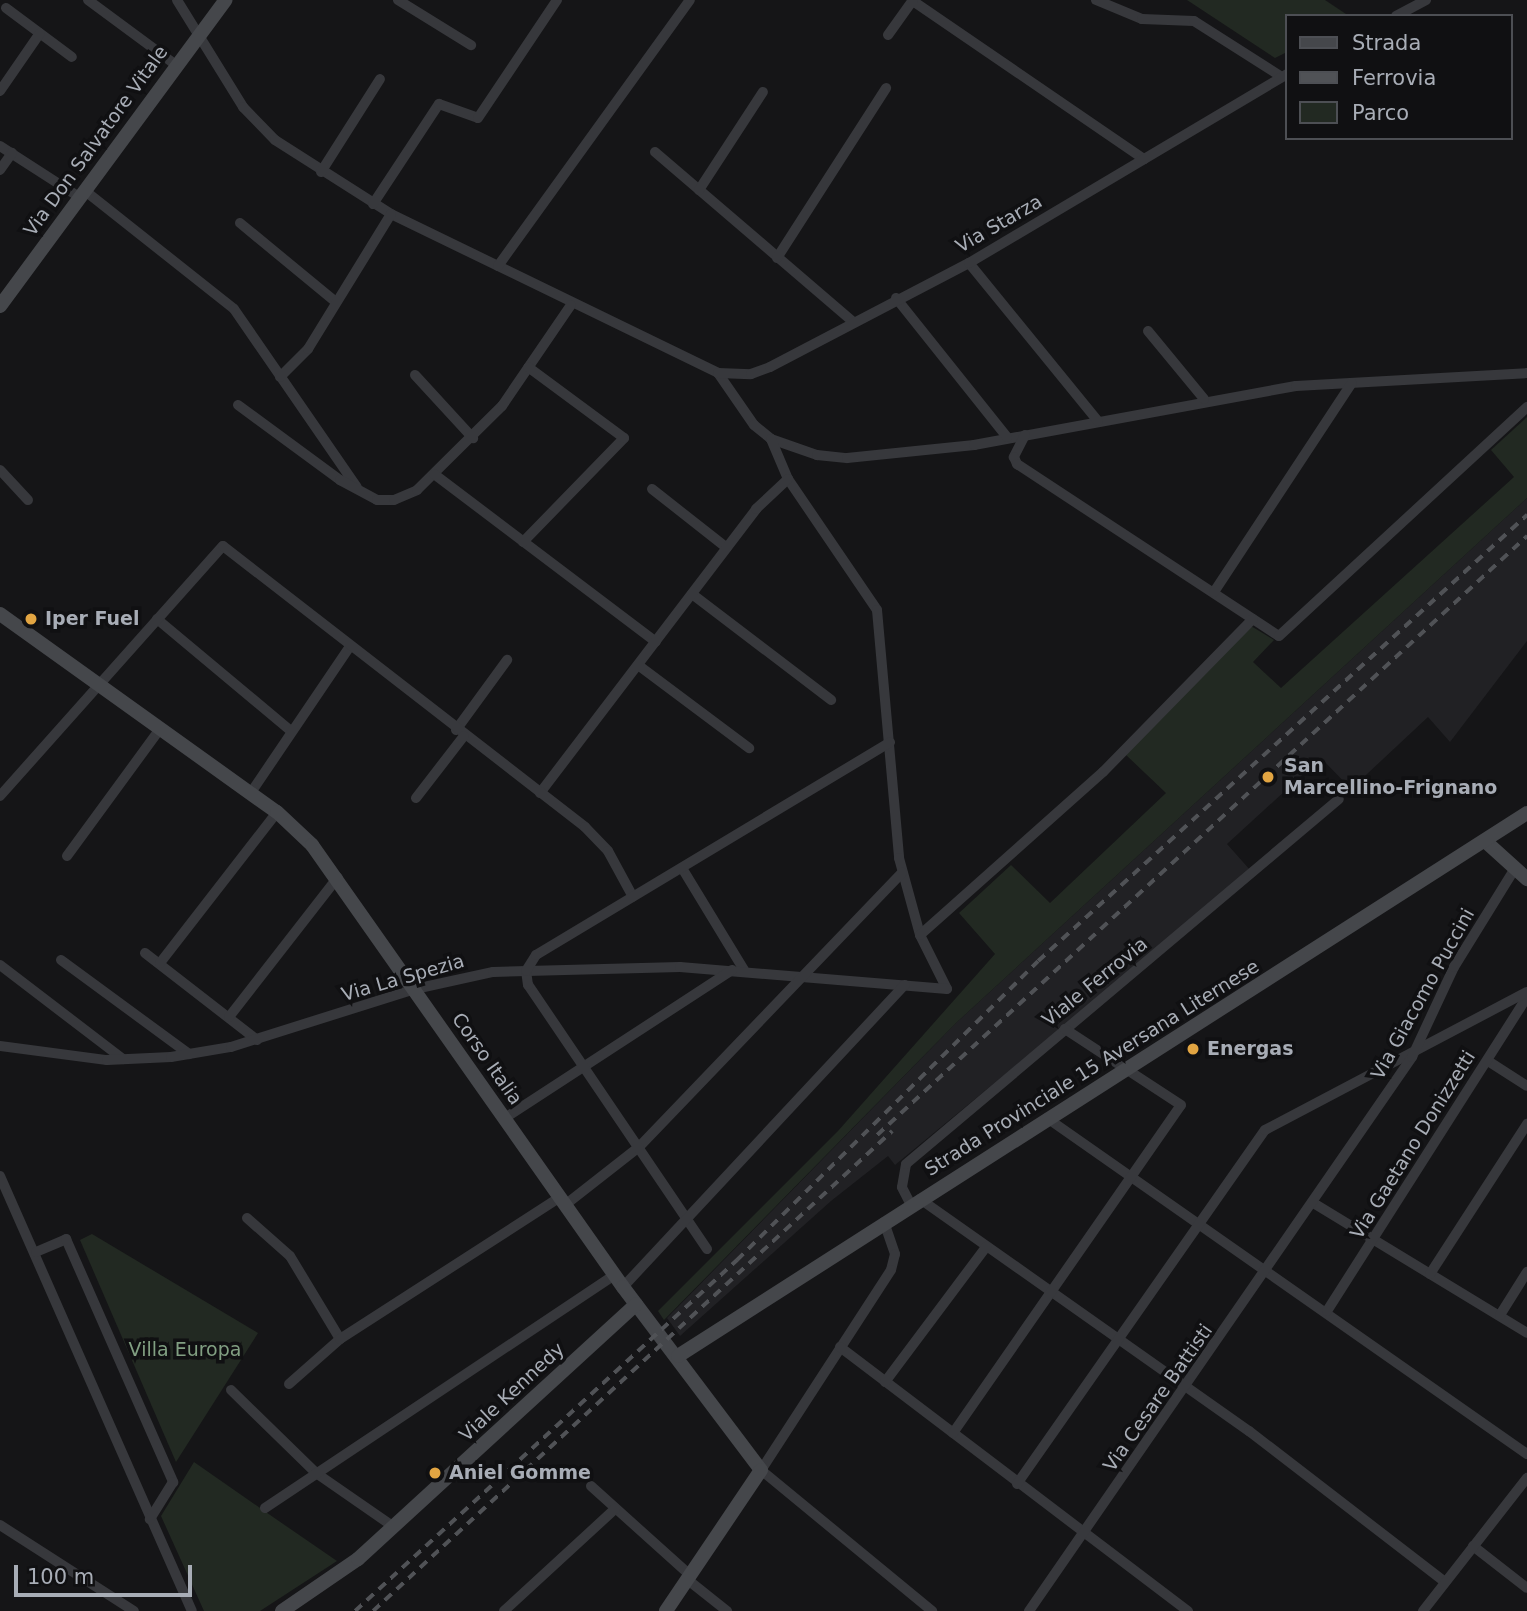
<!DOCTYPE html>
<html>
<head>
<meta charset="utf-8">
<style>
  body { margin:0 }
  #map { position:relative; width:1527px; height:1611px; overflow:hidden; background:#151517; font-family:"DejaVu Sans",sans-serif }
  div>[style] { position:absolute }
  .built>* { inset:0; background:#212124 }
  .green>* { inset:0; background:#222922 }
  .street>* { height:10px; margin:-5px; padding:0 5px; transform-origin:5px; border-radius:5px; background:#37383c }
  .secondary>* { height:14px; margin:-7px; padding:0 7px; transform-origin:7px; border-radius:7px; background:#45474b }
  .rail>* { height:3.5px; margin-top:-1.75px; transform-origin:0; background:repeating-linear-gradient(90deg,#505256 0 9px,transparent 0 16px) }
  .dots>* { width:19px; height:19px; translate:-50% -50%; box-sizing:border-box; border:4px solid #101012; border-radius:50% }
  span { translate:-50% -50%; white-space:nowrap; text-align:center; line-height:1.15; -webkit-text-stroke:7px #101012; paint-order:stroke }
  .street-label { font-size:19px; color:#a8adb6 }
  .poi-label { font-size:19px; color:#a8adb6; font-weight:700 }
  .left { translate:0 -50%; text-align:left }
  .park-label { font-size:19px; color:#819f82 }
  .legend { position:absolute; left:1285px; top:14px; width:228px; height:126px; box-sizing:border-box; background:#101012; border:2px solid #4d4f54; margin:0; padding:9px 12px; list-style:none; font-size:21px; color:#a8adb6 }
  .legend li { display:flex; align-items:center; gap:14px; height:35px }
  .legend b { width:35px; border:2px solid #4d4f54 }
  .scale { position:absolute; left:14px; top:1565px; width:178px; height:32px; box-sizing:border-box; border:4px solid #a8adb6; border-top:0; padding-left:9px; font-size:21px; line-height:24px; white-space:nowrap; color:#a8adb6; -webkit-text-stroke:5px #101012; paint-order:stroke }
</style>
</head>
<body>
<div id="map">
  <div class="built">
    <div style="clip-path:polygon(1527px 498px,1527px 641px,1450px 742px,1428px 717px,1351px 789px,1321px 758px,1227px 844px,1251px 871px,895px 1165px,888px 1156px,831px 1201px,680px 1336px,667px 1318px,956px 1023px)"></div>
  </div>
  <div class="green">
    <div style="clip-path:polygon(1187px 0,1325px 0,1349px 16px,1287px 16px,1287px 52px,1275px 58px)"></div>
    <div style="clip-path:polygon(1527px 417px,1527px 498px,956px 1023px,664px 1320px,658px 1311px,838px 1131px,995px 954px,959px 913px,1011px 865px,1050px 903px,1166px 793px,1125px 754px,1251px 626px,1274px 640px,1253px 662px,1281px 688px,1514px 477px,1491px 450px)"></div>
    <div style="clip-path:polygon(92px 1234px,258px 1333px,176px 1462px,80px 1240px)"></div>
    <div style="clip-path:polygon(194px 1462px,273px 1517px,337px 1561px,260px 1611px,204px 1611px,161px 1516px)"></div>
  </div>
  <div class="street">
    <div style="left:88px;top:0;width:109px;rotate:36.5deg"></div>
    <div style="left:177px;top:0;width:126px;rotate:58.3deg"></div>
    <div style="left:243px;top:107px;width:46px;rotate:45.9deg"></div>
    <div style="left:275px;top:140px;width:138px;rotate:32.5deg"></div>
    <div style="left:391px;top:214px;width:364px;rotate:25.9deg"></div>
    <div style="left:718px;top:373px;width:63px;rotate:55.3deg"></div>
    <div style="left:754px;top:425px;width:22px;rotate:39deg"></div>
    <div style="left:771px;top:439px;width:49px;rotate:19.2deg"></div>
    <div style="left:817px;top:455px;width:30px;rotate:6deg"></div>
    <div style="left:847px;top:458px;width:128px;rotate:-5.8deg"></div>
    <div style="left:974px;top:445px;width:327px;rotate:-10.4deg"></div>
    <div style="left:1296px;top:386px;width:231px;rotate:-3.2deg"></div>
    <div style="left:398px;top:0;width:86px;rotate:31.7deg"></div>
    <div style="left:1096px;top:0;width:50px;rotate:22.4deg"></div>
    <div style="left:1142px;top:19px;width:52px;rotate:2.2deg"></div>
    <div style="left:1194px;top:21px;width:104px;rotate:32.5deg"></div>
    <div style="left:913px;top:1px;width:280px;rotate:34.4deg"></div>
    <div style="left:6px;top:8px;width:82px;rotate:36.6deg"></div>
    <div style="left:1396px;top:16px;width:34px;rotate:-28deg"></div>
    <div style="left:888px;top:35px;width:43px;rotate:-54.5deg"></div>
    <div style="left:0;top:91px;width:70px;rotate:-55.4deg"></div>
    <div style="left:0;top:146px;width:94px;rotate:32.8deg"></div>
    <div style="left:655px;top:152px;width:260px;rotate:40.6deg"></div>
    <div style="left:0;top:170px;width:21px;rotate:-55deg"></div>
    <div style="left:321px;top:172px;width:110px;rotate:-57.6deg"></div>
    <div style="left:84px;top:190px;width:191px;rotate:38.4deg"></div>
    <div style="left:234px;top:309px;width:216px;rotate:55.4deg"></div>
    <div style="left:699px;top:190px;width:117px;rotate:-56.9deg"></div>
    <div style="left:373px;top:204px;width:120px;rotate:-56.6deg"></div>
    <div style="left:439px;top:104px;width:41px;rotate:19.7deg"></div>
    <div style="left:478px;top:118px;width:142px;rotate:-56.2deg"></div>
    <div style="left:240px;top:223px;width:124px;rotate:39.5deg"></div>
    <div style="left:777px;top:258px;width:202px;rotate:-57.3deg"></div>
    <div style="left:969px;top:263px;width:204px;rotate:50.8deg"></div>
    <div style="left:498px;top:266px;width:328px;rotate:-54.2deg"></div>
    <div style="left:896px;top:298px;width:178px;rotate:51.4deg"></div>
    <div style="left:1148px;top:331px;width:88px;rotate:50.5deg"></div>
    <div style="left:718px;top:373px;width:33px;rotate:2deg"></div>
    <div style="left:751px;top:374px;width:20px;rotate:-20deg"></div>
    <div style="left:770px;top:367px;width:225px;rotate:-27.6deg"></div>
    <div style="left:969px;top:263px;width:370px;rotate:-30.7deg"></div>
    <div style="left:415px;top:375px;width:86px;rotate:47.4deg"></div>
    <div style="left:280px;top:377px;width:40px;rotate:-45deg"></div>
    <div style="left:308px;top:349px;width:158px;rotate:-58.4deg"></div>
    <div style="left:238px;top:405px;width:127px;rotate:36.3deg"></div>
    <div style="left:340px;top:480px;width:42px;rotate:28.4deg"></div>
    <div style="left:377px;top:500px;width:17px"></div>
    <div style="left:394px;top:500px;width:25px;rotate:-23deg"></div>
    <div style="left:417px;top:490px;width:120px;rotate:-44.7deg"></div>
    <div style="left:502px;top:406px;width:122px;rotate:-55.7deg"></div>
    <div style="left:1025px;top:435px;width:25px;rotate:117deg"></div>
    <div style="left:1014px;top:457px;width:8px;rotate:67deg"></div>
    <div style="left:1017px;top:464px;width:313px;rotate:33.3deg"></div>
    <div style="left:1279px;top:636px;width:338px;rotate:-42.7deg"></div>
    <div style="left:771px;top:439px;width:43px;rotate:67deg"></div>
    <div style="left:788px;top:479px;width:158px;rotate:55.8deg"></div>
    <div style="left:877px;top:610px;width:249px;rotate:84.9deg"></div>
    <div style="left:899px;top:858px;width:80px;rotate:74.7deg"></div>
    <div style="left:920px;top:935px;width:60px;rotate:63.4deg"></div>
    <div style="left:0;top:470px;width:41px;rotate:47deg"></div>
    <div style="left:434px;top:474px;width:278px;rotate:37.1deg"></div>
    <div style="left:652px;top:489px;width:95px;rotate:38.2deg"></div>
    <div style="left:523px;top:542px;width:145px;rotate:-45.8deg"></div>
    <div style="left:624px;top:438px;width:119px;rotate:-143.5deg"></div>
    <div style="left:1214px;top:592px;width:250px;rotate:-56.6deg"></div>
    <div style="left:692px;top:594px;width:175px;rotate:37.3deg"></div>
    <div style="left:157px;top:619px;width:175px;rotate:39.9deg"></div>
    <div style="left:638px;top:665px;width:139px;rotate:36.8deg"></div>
    <div style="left:456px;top:730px;width:87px;rotate:-53.9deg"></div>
    <div style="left:540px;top:793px;width:357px;rotate:-52.7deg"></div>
    <div style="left:756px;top:509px;width:44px;rotate:-43.2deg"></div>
    <div style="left:250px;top:794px;width:176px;rotate:-55.9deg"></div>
    <div style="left:0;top:796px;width:335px;rotate:-48.3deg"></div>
    <div style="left:223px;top:546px;width:458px;rotate:37.8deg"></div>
    <div style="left:585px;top:827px;width:33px;rotate:46deg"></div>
    <div style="left:608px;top:851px;width:52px;rotate:61.5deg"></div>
    <div style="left:416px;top:798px;width:78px;rotate:-52.3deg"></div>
    <div style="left:67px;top:856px;width:157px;rotate:-53.8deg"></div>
    <div style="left:682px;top:868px;width:119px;rotate:58.7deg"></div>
    <div style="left:920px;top:935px;width:245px;rotate:-41.7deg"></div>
    <div style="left:1103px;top:772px;width:214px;rotate:-45.6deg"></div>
    <div style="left:145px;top:953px;width:142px;rotate:37.8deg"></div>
    <div style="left:61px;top:960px;width:159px;rotate:36.3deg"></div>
    <div style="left:160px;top:963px;width:191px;rotate:-52.2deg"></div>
    <div style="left:0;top:965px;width:155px;rotate:37.4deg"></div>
    <div style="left:229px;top:1017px;width:177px;rotate:-52.1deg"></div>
    <div style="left:0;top:1046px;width:108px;rotate:7.5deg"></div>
    <div style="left:107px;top:1060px;width:64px;rotate:-2.7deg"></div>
    <div style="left:171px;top:1057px;width:61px;rotate:-9.5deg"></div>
    <div style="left:231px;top:1047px;width:193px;rotate:-17.5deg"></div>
    <div style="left:415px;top:989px;width:80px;rotate:-12.3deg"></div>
    <div style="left:493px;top:972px;width:187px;rotate:-1.5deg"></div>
    <div style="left:680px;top:967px;width:268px;rotate:4.7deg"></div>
    <div style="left:1488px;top:1061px;width:46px;rotate:32.7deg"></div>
    <div style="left:505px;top:1118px;width:271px;rotate:-33.1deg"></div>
    <div style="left:1047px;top:1118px;width:586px;rotate:34.99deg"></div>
    <div style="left:0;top:1176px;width:475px;rotate:66.2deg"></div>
    <div style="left:920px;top:1199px;width:403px;rotate:35.2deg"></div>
    <div style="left:1249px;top:1431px;width:247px;rotate:37.6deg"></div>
    <div style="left:1315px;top:1204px;width:248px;rotate:31.3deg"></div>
    <div style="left:565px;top:1205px;width:94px;rotate:-38.1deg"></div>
    <div style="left:639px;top:1147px;width:380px;rotate:-46.2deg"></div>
    <div style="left:911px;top:1205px;width:20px;rotate:-117deg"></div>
    <div style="left:902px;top:1187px;width:23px;rotate:-80deg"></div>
    <div style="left:906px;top:1164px;width:566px;rotate:-40.13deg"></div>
    <div style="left:247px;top:1218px;width:57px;rotate:41.5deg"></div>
    <div style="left:290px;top:1256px;width:97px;rotate:58.9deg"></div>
    <div style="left:884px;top:1222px;width:34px;rotate:71deg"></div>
    <div style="left:895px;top:1254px;width:16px;rotate:104deg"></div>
    <div style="left:891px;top:1270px;width:239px;rotate:123deg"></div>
    <div style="left:761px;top:1470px;width:222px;rotate:39.5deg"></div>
    <div style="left:707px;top:1249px;width:319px;rotate:-124.1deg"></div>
    <div style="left:528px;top:985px;width:14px;rotate:-98deg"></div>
    <div style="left:526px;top:971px;width:19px;rotate:-58deg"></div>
    <div style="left:536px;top:955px;width:413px;rotate:-31deg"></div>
    <div style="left:36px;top:1252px;width:33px;rotate:-23deg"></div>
    <div style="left:66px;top:1239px;width:266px;rotate:66.2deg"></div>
    <div style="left:173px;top:1482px;width:44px;rotate:121.9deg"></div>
    <div style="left:1430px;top:1274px;width:179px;rotate:-57.1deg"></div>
    <div style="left:623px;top:1287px;width:413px;rotate:-47deg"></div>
    <div style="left:1327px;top:1311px;width:372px;rotate:-57.5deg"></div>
    <div style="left:1500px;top:1315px;width:51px;rotate:-57.9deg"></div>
    <div style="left:840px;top:1347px;width:437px;rotate:37.2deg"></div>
    <div style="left:885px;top:1382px;width:169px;rotate:-53.2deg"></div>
    <div style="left:289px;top:1384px;width:68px;rotate:-41.4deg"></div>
    <div style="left:340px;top:1339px;width:262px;rotate:-32.8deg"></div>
    <div style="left:231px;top:1390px;width:119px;rotate:44.3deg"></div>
    <div style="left:316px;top:1473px;width:95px;rotate:34.7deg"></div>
    <div style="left:953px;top:1433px;width:399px;rotate:-55.2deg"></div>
    <div style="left:1181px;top:1105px;width:139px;rotate:-146.8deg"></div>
    <div style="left:1017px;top:1484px;width:432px;rotate:-55deg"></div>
    <div style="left:1265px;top:1130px;width:296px;rotate:-27.8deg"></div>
    <div style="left:591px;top:1486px;width:135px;rotate:42deg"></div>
    <div style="left:265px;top:1508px;width:420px;rotate:-33.7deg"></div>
    <div style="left:0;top:1525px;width:159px;rotate:32.7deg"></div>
    <div style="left:1473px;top:1546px;width:68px;rotate:37.9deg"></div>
    <div style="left:688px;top:1580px;width:50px;rotate:38.5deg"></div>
    <div style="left:504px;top:1611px;width:151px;rotate:-42.6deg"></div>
    <div style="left:1029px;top:1611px;width:674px;rotate:-55.34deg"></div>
    <div style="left:1412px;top:1057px;width:99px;rotate:-65deg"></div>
    <div style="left:1454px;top:967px;width:114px;rotate:-58.3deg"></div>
    <div style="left:1423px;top:1611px;width:169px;rotate:-52deg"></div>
  </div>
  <div class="secondary">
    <div style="left:0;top:306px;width:380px;rotate:-53.6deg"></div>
    <div style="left:0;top:614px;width:340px;rotate:35.6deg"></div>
    <div style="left:277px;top:812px;width:48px;rotate:43.3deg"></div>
    <div style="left:312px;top:845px;width:540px;rotate:54.87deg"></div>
    <div style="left:623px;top:1287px;width:229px;rotate:53deg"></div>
    <div style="left:761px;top:1470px;width:170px;rotate:124deg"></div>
    <div style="left:1485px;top:841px;width:57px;rotate:42.1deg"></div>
    <div style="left:678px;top:1356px;width:1008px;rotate:-32.6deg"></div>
    <div style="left:282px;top:1611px;width:92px;rotate:-34.4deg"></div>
    <div style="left:358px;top:1559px;width:377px;rotate:-42.5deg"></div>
  </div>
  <div class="rail">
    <div style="left:877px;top:1135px;width:884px;rotate:-42.66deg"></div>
    <div style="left:355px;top:1611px;width:519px;rotate:-42.58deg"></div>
    <div style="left:737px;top:1260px;width:424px;rotate:-44.8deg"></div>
    <div style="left:1038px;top:961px;width:662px;rotate:-42.37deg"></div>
    <div style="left:373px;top:1611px;width:707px;rotate:-42.76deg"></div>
  </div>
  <div class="dots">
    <div style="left:31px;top:619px;background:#e2a542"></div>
    <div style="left:1268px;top:777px;background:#e2a542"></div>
    <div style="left:1193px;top:1049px;background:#e2a542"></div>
    <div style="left:435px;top:1473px;background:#e2a542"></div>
  </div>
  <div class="street-label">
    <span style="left:96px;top:141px;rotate:-54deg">Via Don Salvatore Vitale</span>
    <span style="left:999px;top:224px;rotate:-30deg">Via Starza</span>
    <span style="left:403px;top:978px;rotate:-16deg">Via La Spezia</span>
    <span style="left:1095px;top:982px;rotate:-39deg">Viale Ferrovia</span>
    <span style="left:1423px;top:994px;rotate:-61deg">Via Giacomo Puccini</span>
    <span style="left:487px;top:1059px;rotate:55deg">Corso Italia</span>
    <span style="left:1092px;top:1068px;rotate:-32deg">Strada Provinciale 15 Aversana Liternese</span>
    <span style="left:1413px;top:1145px;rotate:-58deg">Via Gaetano Donizzetti</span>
    <span style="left:512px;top:1392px;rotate:-43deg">Viale Kennedy</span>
    <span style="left:1158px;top:1398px;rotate:-55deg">Via Cesare Battisti</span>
  </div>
  <div class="poi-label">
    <span class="left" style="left:45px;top:619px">Iper Fuel</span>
    <span class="left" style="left:1284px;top:777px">San<br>Marcellino-Frignano</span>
    <span class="left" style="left:1207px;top:1049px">Energas</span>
    <span class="left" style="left:449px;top:1473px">Aniel Gomme</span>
  </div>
  <div class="park-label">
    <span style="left:185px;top:1350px">Villa Europa</span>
  </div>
  <ul class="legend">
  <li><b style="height:9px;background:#45474b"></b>Strada</li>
  <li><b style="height:9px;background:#505256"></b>Ferrovia</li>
  <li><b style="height:19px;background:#222922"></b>Parco</li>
  </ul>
  <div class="scale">100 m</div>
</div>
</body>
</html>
